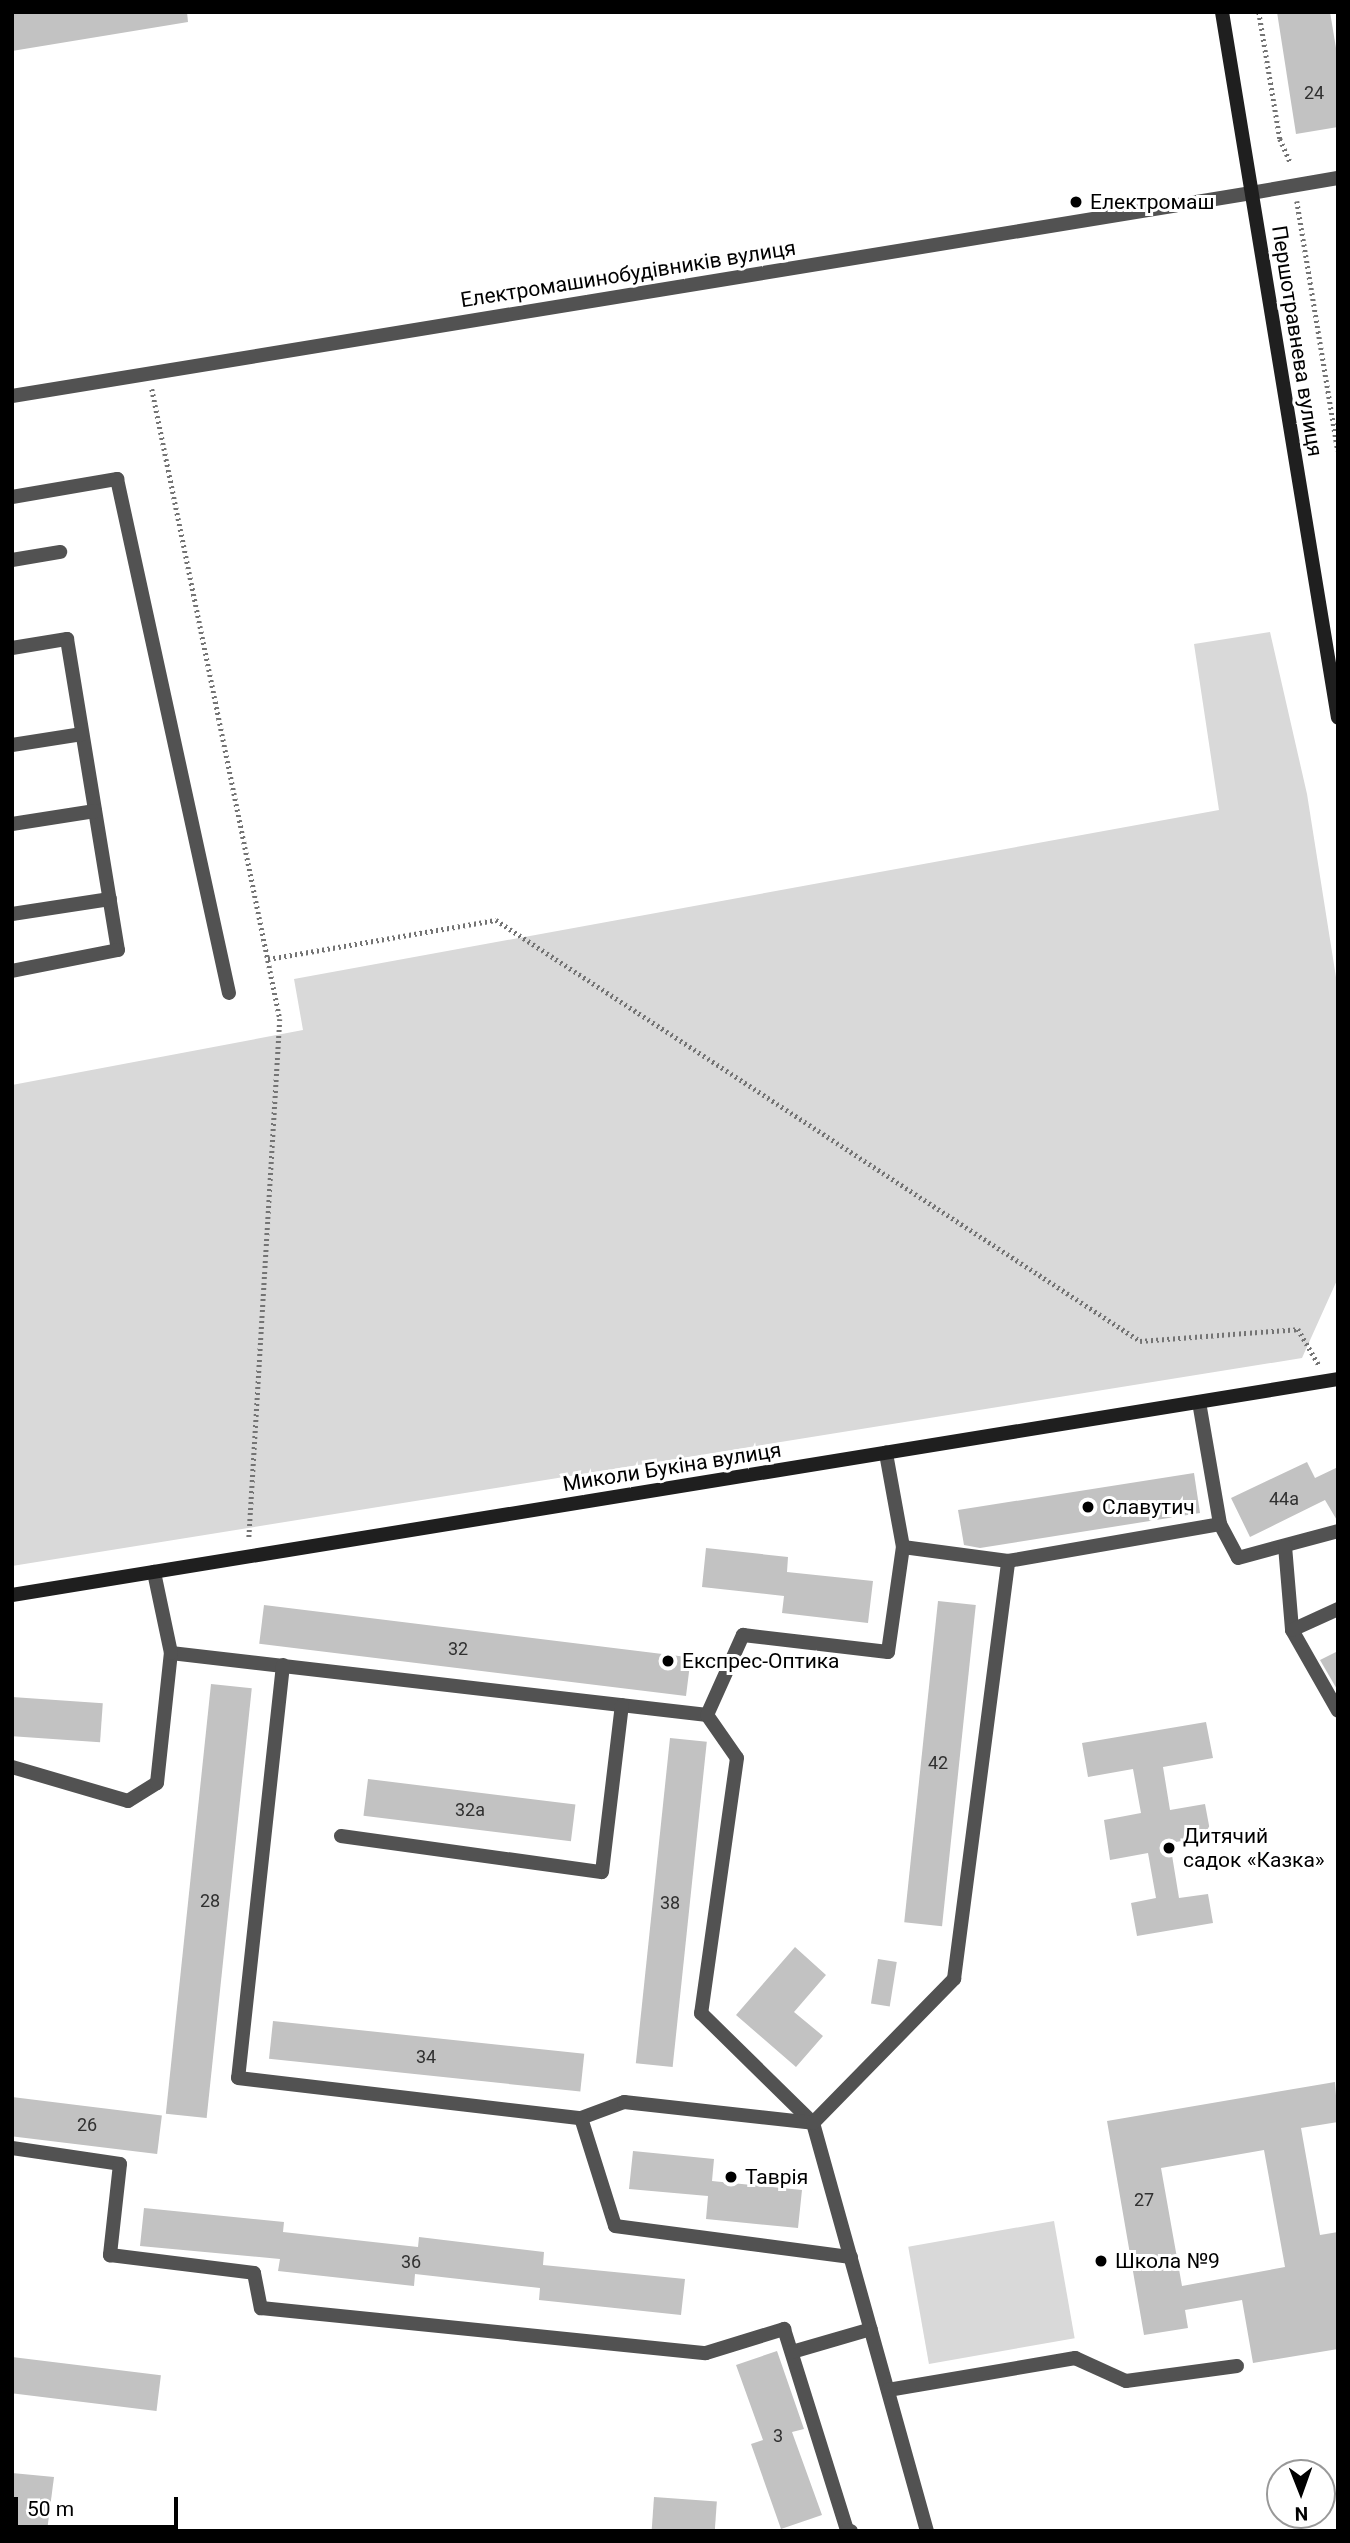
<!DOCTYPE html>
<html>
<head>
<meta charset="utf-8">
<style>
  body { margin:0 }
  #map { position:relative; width:1350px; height:2543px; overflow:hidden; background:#fff; font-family:Roboto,sans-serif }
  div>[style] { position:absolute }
  .green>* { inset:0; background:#d9d9d9; transform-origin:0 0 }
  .building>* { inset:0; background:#c2c2c2; transform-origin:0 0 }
  .path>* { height:4.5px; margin-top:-2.25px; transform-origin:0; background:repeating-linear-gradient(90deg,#747474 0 2px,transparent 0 5.5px) }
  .lane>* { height:14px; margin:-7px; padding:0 7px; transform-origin:7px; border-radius:7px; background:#525252 }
  .street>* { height:14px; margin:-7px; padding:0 7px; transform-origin:7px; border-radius:7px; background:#525252 }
  .secondary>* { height:14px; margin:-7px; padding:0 7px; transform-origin:7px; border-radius:7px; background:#1f1f1f }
  .dots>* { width:19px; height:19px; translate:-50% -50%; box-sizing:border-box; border:4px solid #fff; border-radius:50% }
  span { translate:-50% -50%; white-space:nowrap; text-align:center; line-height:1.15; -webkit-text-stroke:6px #fff; paint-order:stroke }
  .number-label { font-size:18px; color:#303030 }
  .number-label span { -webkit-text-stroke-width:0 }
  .poi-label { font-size:21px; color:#000 }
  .left { translate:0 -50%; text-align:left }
  .street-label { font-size:21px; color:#000 }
  .frame { position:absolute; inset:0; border:14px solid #000; pointer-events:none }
  .north { position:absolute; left:1266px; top:2459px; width:70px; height:70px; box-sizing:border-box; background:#fff; border:2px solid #999; border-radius:50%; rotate:179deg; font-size:19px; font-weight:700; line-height:28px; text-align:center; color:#000 }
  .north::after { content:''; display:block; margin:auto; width:24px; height:32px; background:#000; clip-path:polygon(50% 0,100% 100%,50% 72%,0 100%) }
  .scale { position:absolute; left:14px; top:2497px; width:164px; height:32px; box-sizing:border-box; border:4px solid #000; border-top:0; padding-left:9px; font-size:21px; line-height:24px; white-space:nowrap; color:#000; -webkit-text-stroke:5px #fff; paint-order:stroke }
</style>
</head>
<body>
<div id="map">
  <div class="green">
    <div style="clip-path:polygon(1270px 632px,1307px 794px,1338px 990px,1338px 1278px,1302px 1358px,12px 1566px,12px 1085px,303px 1030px,294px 979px,1219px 810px,1194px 644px)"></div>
    <div style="left:1054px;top:2221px;width:119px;height:148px;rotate:80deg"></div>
  </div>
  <div class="building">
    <div style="clip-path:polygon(12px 12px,187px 12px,188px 22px,12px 51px)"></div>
    <div style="clip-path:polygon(1277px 12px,1330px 12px,1338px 60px,1338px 127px,1296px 134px)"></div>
    <div style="clip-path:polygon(1307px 1462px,1315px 1478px,1338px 1467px,1338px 1522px,1325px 1500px,1250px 1537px,1231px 1498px)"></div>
    <div style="clip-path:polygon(1194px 1473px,1200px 1513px,980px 1548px,964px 1545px,958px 1510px)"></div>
    <div style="clip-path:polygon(706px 1548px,788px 1557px,787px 1572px,873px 1581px,868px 1623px,782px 1613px,784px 1596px,702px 1587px)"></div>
    <div style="left:938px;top:1601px;width:38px;height:323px;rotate:6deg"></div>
    <div style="left:264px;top:1605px;width:430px;height:39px;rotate:7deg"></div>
    <div style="clip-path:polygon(1338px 1651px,1338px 1691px,1320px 1660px)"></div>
    <div style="left:211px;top:1684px;width:41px;height:432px;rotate:6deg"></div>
    <div style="left:12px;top:1697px;width:91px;height:39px;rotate:4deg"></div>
    <div style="clip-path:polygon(1206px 1722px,1213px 1758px,1163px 1767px,1170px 1810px,1205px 1804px,1211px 1836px,1170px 1843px,1179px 1898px,1208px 1894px,1213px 1923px,1137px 1936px,1131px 1903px,1156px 1898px,1148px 1853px,1110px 1860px,1104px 1820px,1141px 1813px,1133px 1769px,1088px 1777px,1082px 1743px)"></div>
    <div style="left:670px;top:1738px;width:37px;height:327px;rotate:6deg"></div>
    <div style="left:368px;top:1779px;width:209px;height:37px;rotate:7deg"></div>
    <div style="clip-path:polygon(795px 1947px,826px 1975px,794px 2012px,823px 2036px,796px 2067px,736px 2015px)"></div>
    <div style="left:878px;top:1959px;width:19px;height:45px;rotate:9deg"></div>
    <div style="left:273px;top:2021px;width:313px;height:38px;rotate:6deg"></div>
    <div style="clip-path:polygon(evenodd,1335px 2082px,1338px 2122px,1301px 2128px,1320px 2235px,1338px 2232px,1338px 2349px,1253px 2363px,1242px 2300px,1185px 2310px,1188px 2328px,1144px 2335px,1107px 2121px,1335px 2082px,1264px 2150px,1285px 2267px,1182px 2286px,1161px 2168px,1264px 2150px)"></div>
    <div style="left:12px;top:2097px;width:151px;height:39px;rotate:7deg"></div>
    <div style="clip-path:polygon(633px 2151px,714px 2159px,712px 2181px,802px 2190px,798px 2228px,706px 2219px,708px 2196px,629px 2189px)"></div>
    <div style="clip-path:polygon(144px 2208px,284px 2222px,283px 2232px,418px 2247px,419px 2237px,544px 2252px,543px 2265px,685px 2279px,681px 2315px,539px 2300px,540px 2288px,415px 2274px,414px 2286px,278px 2271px,280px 2259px,140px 2246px)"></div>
    <div style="clip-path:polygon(777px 2351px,804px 2429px,792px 2432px,822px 2515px,781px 2529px,751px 2444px,763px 2440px,736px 2365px)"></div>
    <div style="left:12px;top:2357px;width:150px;height:36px;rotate:7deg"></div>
    <div style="clip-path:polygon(12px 2473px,54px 2477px,47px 2531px,12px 2531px)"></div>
    <div style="left:654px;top:2497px;width:63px;height:34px;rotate:4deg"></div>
  </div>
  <div class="path">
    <div style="left:1259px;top:12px;width:129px;rotate:80.6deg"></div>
    <div style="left:1280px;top:139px;width:27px;rotate:66deg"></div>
    <div style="left:1297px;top:201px;width:253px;rotate:80.7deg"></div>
    <div style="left:152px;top:389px;width:643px;rotate:78.52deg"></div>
    <div style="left:280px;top:1019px;width:521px;rotate:93.41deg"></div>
    <div style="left:268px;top:959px;width:231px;rotate:-9.7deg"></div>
    <div style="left:496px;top:920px;width:769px;rotate:33.17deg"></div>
    <div style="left:1140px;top:1341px;width:158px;rotate:-4.3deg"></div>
    <div style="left:1298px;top:1329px;width:42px;rotate:59.7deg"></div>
  </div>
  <div class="lane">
    <div style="left:1251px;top:193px;width:88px;rotate:-9.8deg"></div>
    <div style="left:12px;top:497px;width:107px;rotate:-9.7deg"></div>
    <div style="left:117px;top:479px;width:526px;rotate:77.71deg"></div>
    <div style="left:12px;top:560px;width:49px;rotate:-9.5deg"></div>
    <div style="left:12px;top:648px;width:56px;rotate:-9.3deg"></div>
    <div style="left:67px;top:639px;width:315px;rotate:80.7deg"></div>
    <div style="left:118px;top:950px;width:108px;rotate:168.8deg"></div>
    <div style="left:12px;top:745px;width:71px;rotate:-8.9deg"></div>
    <div style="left:12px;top:824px;width:84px;rotate:-8.9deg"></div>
    <div style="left:12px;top:914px;width:99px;rotate:-8.7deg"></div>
    <div style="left:1199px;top:1402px;width:124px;rotate:80.2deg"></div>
    <div style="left:1220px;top:1524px;width:38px;rotate:62deg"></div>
    <div style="left:1238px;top:1558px;width:104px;rotate:-15.1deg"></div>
    <div style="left:1285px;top:1546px;width:84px;rotate:85.2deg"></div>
    <div style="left:1292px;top:1630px;width:93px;rotate:60.4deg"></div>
    <div style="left:903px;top:1547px;width:106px;rotate:7.6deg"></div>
    <div style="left:1008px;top:1561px;width:215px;rotate:-9.9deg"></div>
    <div style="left:1292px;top:1630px;width:51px;rotate:-24.5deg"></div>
    <div style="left:171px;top:1653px;width:540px;rotate:6.6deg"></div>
    <div style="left:707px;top:1715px;width:52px;rotate:55.1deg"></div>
    <div style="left:737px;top:1758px;width:258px;rotate:98deg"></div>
    <div style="left:701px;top:2013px;width:157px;rotate:44.5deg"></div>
    <div style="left:813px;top:2123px;width:424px;rotate:74.4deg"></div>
    <div style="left:283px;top:1665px;width:415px;rotate:96.2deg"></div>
    <div style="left:238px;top:2078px;width:345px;rotate:6.7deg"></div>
    <div style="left:581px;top:2118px;width:46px;rotate:-20.4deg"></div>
    <div style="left:624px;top:2102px;width:190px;rotate:6.3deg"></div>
    <div style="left:707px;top:1715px;width:88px;rotate:-65.8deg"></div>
    <div style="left:743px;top:1635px;width:146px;rotate:6.7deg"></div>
    <div style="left:888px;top:1652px;width:106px;rotate:-81.9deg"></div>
    <div style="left:903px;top:1547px;width:96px;rotate:-100.3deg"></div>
    <div style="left:12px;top:1767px;width:121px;rotate:16.3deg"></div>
    <div style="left:128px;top:1801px;width:34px;rotate:-32deg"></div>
    <div style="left:157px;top:1783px;width:131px;rotate:-83.9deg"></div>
    <div style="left:171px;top:1653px;width:83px;rotate:-101.9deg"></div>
    <div style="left:341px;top:1836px;width:263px;rotate:7.9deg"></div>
    <div style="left:602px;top:1872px;width:168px;rotate:-83.2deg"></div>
    <div style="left:581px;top:2118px;width:113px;rotate:72.5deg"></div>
    <div style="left:615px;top:2226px;width:238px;rotate:7.5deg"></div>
    <div style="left:813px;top:2123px;width:202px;rotate:-45.6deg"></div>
    <div style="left:954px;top:1979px;width:421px;rotate:-82.6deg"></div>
    <div style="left:12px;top:2148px;width:109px;rotate:8.4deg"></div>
    <div style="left:120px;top:2164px;width:92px;rotate:96.3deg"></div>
    <div style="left:110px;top:2255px;width:145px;rotate:7.1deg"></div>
    <div style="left:254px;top:2273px;width:36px;rotate:79deg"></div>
    <div style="left:261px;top:2308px;width:447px;rotate:5.8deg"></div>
    <div style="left:706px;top:2353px;width:82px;rotate:-17.1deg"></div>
    <div style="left:784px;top:2329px;width:211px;rotate:72.6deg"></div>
    <div style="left:847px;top:2530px;width:4px;rotate:14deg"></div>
    <div style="left:792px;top:2352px;width:82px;rotate:-16.2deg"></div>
    <div style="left:888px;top:2390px;width:190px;rotate:-9.7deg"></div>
    <div style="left:1075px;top:2358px;width:56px;rotate:24.3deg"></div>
    <div style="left:1126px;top:2381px;width:112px;rotate:-7.7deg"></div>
  </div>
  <div class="street">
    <div style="left:12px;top:396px;width:1256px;rotate:-9.3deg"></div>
  </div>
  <div class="secondary">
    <div style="left:1222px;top:12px;width:715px;rotate:80.67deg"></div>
    <div style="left:12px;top:1595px;width:1343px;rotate:-9.25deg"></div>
  </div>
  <div class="dots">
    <div style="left:1076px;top:202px;background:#000"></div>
    <div style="left:1088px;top:1507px;background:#000"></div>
    <div style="left:668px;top:1661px;background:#000"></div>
    <div style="left:1169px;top:1848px;background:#000"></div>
    <div style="left:731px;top:2177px;background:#000"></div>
    <div style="left:1101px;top:2261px;background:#000"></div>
  </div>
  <div class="number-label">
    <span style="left:1314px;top:93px">24</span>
    <span style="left:1284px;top:1499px">44а</span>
    <span style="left:458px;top:1649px">32</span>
    <span style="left:938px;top:1763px">42</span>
    <span style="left:470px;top:1810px">32а</span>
    <span style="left:210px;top:1901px">28</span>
    <span style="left:670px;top:1903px">38</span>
    <span style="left:426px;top:2057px">34</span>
    <span style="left:87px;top:2125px">26</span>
    <span style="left:1144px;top:2200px">27</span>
    <span style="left:411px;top:2262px">36</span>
    <span style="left:778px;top:2436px">3</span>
  </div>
  <div class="poi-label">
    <span class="left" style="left:1090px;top:202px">Електромаш</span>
    <span class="left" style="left:1102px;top:1507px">Славутич</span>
    <span class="left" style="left:682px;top:1661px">Експрес-Оптика</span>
    <span class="left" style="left:1183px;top:1848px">Дитячий<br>садок «Казка»</span>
    <span class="left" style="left:745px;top:2177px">Таврія</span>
    <span class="left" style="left:1115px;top:2261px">Школа №9</span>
  </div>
  <div class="street-label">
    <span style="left:628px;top:274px;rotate:-9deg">Електромашинобудівників вулиця</span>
    <span style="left:1297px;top:341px;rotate:81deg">Першотравнева вулиця</span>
    <span style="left:672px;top:1467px;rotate:-9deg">Миколи Букіна вулиця</span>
  </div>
  <div class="frame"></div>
  <div class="north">N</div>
  <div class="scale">50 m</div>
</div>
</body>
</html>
